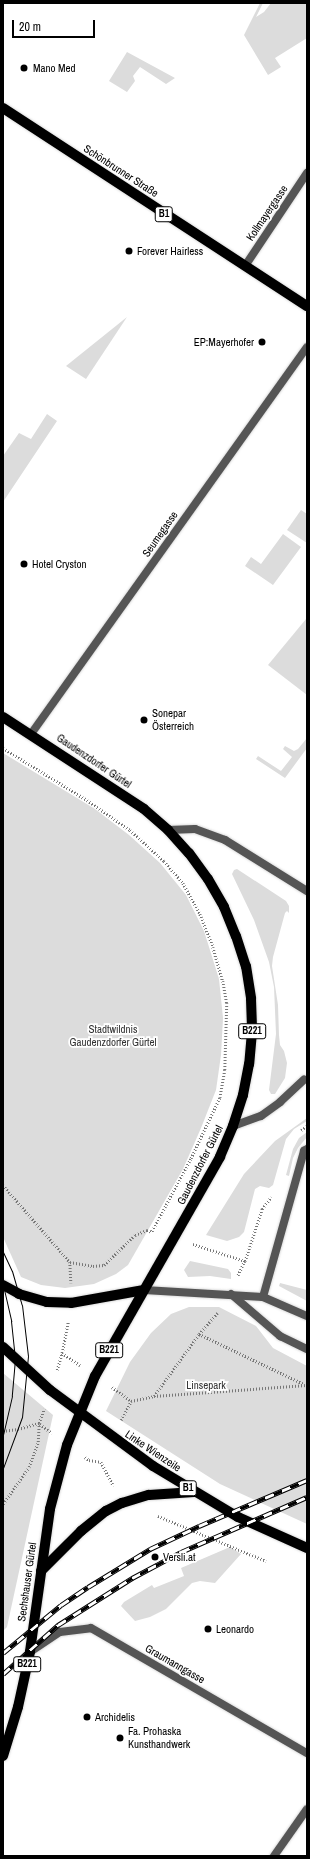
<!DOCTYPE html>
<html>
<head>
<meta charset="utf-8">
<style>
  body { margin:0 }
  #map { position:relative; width:310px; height:1859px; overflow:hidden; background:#fff; font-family:"Archivo Narrow",sans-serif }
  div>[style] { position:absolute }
  .green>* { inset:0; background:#dcdcdc }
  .path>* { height:2.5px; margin-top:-1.25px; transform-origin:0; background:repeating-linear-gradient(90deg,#777 0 1px,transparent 0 3px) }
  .roads { filter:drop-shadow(0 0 1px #dbdbdb) drop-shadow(0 0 1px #dbdbdb) }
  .service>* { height:8px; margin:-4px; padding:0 4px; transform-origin:4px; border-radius:4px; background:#555 }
  .minor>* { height:8px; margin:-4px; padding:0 4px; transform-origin:4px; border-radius:4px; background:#555 }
  .primary>* { height:10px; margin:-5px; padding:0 5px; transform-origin:5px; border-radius:5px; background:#000 }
  .tram>* { height:1px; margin:-0.5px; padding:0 0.5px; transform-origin:0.5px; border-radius:0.5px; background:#000 }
  .rail>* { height:4.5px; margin-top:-2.25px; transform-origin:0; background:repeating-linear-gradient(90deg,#fff 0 9px,#000 0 18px); box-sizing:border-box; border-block:1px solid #000 }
  .dots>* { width:11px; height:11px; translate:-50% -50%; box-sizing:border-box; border:2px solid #fff; border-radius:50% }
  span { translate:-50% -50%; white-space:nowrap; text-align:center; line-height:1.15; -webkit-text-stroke:3.5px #fff; paint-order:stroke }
  .shield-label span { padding:1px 3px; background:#fff; border:1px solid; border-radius:3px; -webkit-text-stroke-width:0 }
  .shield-label { font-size:10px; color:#000; font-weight:700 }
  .poi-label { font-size:11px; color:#000 }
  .left { translate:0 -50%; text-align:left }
  .right { translate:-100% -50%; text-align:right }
  .street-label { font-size:11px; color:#000 }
  .park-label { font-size:11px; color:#333 }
  .frame { position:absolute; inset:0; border:4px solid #000; pointer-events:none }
  .scale { position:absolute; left:12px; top:20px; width:83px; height:18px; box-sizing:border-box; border:2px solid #000; border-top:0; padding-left:5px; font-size:12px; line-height:14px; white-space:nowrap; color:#000; -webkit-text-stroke:3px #fff; paint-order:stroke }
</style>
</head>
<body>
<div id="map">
  <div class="green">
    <div style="clip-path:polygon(260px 3px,263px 3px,256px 17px,264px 12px,271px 3px,307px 3px,307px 38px,275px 58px,281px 67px,268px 75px,244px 35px)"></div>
    <div style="clip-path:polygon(127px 52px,175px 78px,166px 84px,140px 67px,133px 76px,135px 81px,127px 92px,109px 81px)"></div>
    <div style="clip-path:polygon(127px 317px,86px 379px,66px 366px)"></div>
    <div style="clip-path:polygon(47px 414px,57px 421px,3px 502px,3px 456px,19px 433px,31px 439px)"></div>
    <div style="clip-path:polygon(301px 510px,307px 514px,307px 543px,287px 530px)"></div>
    <div style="clip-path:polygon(283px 534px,301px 547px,273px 585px,245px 566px,251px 557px,261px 564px)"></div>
    <div style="clip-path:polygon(306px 619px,307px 620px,307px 695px,268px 665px)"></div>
    <div style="clip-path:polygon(307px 738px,307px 748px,285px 778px,256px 759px,258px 756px,281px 771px,292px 757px,283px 749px,285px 746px,294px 751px,298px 749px)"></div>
    <div style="clip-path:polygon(3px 753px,95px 809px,129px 835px,160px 863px,186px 895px,204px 931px,219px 979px,223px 1018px,221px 1055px,216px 1090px,201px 1128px,183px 1169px,128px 1265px,116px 1274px,94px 1284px,65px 1288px,41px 1285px,21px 1277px,3px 1237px)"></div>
    <div style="clip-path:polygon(237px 869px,286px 901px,289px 906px,289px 913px,287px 911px,285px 913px,273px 957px,272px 966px,278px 1005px,279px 1035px,280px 1045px,284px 1051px,287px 1063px,285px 1078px,275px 1094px,271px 1094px,269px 1090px,276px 1034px,274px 987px,269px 962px,254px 920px,232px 874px,234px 870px)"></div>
    <div style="clip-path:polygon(307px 1118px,307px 1121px,294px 1129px,286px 1139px,273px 1185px,269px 1188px,260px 1186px,255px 1189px,244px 1232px,239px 1237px,227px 1241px,206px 1235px,244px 1174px,275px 1141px)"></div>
    <div style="clip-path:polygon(307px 1132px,307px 1137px,298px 1148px,293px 1158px,289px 1176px,286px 1175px,293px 1149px,299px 1138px)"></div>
    <div style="clip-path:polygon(190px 1261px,228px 1269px,231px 1273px,231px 1279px,210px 1276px,188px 1277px,184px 1270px)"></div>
    <div style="clip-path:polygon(280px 1283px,307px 1290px,307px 1301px,279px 1286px)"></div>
    <div style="clip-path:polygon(189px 1307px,219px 1307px,256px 1326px,273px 1348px,307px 1366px,307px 1524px,220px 1484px,106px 1411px,130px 1362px,151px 1333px,171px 1314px)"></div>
    <div style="clip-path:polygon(3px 1373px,53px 1415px,7px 1627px,3px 1631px)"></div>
    <div style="clip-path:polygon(230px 1547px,241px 1554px,215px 1583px,200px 1581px,192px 1583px,166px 1609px,150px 1617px,135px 1621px,121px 1606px,124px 1602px,152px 1585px,154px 1588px,184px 1576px,181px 1568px)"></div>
  </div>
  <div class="path">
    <div style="left:3px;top:748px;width:99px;rotate:31.8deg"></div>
    <div style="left:87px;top:800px;width:52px;rotate:34.9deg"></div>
    <div style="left:130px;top:830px;width:46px;rotate:42.4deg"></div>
    <div style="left:164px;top:861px;width:29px;rotate:49deg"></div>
    <div style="left:183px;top:883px;width:35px;rotate:61deg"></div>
    <div style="left:200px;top:914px;width:35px;rotate:68deg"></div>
    <div style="left:213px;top:947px;width:35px;rotate:74deg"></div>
    <div style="left:223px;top:981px;width:22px;rotate:80deg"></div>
    <div style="left:227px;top:1003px;width:67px;rotate:91.7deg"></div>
    <div style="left:225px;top:1070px;width:28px;rotate:100deg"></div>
    <div style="left:220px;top:1098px;width:68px;rotate:115.4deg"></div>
    <div style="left:191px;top:1159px;width:83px;rotate:118.1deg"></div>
    <div style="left:301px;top:1130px;width:7px;rotate:-34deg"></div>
    <div style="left:3px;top:1185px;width:102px;rotate:49deg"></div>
    <div style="left:70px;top:1262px;width:21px;rotate:87deg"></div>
    <div style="left:193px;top:1244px;width:55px;rotate:18.1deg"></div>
    <div style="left:245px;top:1261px;width:17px;rotate:115deg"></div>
    <div style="left:245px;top:1261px;width:55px;rotate:-71.9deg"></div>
    <div style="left:262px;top:1209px;width:15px;rotate:-53deg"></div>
    <div style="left:70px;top:1262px;width:23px;rotate:10deg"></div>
    <div style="left:93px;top:1266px;width:11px;rotate:-5deg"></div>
    <div style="left:104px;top:1265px;width:43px;rotate:-44.1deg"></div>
    <div style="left:135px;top:1235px;width:13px;rotate:-23deg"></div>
    <div style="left:147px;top:1230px;width:5px;rotate:22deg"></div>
    <div style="left:199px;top:1334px;width:116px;rotate:25.5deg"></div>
    <div style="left:62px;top:1353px;width:22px;rotate:34deg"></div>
    <div style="left:57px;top:1370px;width:18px;rotate:-74deg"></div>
    <div style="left:62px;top:1353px;width:32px;rotate:-79deg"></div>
    <div style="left:112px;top:1387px;width:24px;rotate:36deg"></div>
    <div style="left:131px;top:1401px;width:24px;rotate:-12deg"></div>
    <div style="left:154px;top:1396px;width:153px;rotate:-4.1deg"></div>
    <div style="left:154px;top:1396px;width:77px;rotate:-54deg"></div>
    <div style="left:199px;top:1334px;width:28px;rotate:-49deg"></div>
    <div style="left:121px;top:1420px;width:21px;rotate:-62deg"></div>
    <div style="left:40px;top:1424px;width:15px;rotate:37deg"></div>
    <div style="left:3px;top:1431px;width:15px;rotate:-8deg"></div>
    <div style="left:18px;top:1429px;width:22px;rotate:-16deg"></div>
    <div style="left:85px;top:1457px;width:5px;rotate:37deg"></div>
    <div style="left:89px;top:1460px;width:12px;rotate:9deg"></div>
    <div style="left:101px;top:1462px;width:27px;rotate:62deg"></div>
    <div style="left:3px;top:1504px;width:45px;rotate:-54.9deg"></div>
    <div style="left:29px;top:1467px;width:27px;rotate:-70deg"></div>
    <div style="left:38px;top:1442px;width:19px;rotate:-87deg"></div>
    <div style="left:39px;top:1423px;width:15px;rotate:-70deg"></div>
    <div style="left:158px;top:1516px;width:117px;rotate:22.6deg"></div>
  </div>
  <div class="roads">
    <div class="service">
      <div style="left:233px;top:1126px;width:30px;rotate:-20deg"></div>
      <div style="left:261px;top:1116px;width:24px;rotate:-36deg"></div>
      <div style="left:280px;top:1102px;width:33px;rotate:-43deg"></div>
      <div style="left:144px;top:1290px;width:119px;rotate:3.4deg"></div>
      <div style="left:263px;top:1297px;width:48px;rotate:23.4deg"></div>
      <div style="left:231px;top:1294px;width:65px;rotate:40.6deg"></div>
      <div style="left:280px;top:1336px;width:30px;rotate:26deg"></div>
      <div style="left:263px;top:1297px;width:152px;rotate:-74.3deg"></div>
      <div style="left:304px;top:1151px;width:4px;rotate:-34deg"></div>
    </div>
    <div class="minor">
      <div style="left:245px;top:266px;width:112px;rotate:-56.3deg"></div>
      <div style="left:31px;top:734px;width:475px;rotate:-54.5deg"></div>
      <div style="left:168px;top:830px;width:27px;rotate:-2deg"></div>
      <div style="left:195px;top:829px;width:32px;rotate:20deg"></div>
      <div style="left:225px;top:840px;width:97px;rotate:31.9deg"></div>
      <div style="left:30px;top:1652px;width:36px;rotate:-34deg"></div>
      <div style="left:60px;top:1632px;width:31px;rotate:-7deg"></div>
      <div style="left:91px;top:1628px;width:250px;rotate:30.1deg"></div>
      <div style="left:274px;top:1856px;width:57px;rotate:-54.9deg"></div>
    </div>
    <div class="primary">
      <div style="left:3px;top:108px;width:363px;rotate:33.1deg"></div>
      <div style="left:3px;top:717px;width:168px;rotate:33.1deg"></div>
      <div style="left:144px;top:809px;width:32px;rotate:41deg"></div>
      <div style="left:168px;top:830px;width:31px;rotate:48deg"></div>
      <div style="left:189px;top:853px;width:32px;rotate:54deg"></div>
      <div style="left:208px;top:879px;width:32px;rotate:60deg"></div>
      <div style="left:224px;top:907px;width:31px;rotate:68deg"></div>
      <div style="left:236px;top:936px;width:32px;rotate:72deg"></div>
      <div style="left:246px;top:966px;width:33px;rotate:81deg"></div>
      <div style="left:251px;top:999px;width:33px;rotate:88deg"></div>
      <div style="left:252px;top:1032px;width:32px;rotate:95deg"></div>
      <div style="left:249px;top:1064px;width:32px;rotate:101deg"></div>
      <div style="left:243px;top:1095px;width:33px;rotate:108deg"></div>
      <div style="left:233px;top:1126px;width:34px;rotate:113deg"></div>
      <div style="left:220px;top:1157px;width:252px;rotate:119.7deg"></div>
      <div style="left:95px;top:1376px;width:74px;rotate:112.1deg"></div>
      <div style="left:67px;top:1445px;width:66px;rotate:104.9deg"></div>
      <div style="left:50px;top:1509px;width:144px;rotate:98deg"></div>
      <div style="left:30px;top:1652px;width:56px;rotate:102.3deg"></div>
      <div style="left:18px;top:1707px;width:51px;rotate:107deg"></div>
      <div style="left:3px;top:1285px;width:18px;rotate:29deg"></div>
      <div style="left:19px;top:1294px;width:29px;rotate:16deg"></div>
      <div style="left:47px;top:1302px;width:24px;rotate:2deg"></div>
      <div style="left:71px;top:1303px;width:74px;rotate:-10.1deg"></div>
      <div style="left:3px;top:1347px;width:64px;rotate:42.5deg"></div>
      <div style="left:50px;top:1390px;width:128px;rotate:36.4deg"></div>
      <div style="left:153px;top:1466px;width:99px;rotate:31deg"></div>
      <div style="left:238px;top:1517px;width:76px;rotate:24.2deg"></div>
      <div style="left:41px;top:1571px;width:57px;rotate:-45deg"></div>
      <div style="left:81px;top:1531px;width:32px;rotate:-39deg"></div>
      <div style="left:106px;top:1511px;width:18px;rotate:-27deg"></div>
      <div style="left:122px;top:1503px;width:28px;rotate:-17deg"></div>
      <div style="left:149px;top:1495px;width:45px;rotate:-3.8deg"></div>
    </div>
  </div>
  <div class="tram">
    <div style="left:3px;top:1252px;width:21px;rotate:65deg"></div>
    <div style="left:12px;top:1271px;width:35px;rotate:74deg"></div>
    <div style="left:22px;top:1305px;width:51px;rotate:83.3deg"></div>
    <div style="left:28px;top:1356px;width:61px;rotate:95.6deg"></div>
    <div style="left:22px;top:1417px;width:54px;rotate:110.4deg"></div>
    <div style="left:3px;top:1285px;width:37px;rotate:77deg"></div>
    <div style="left:11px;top:1321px;width:38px;rotate:84deg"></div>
    <div style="left:15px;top:1359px;width:37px;rotate:95deg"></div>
    <div style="left:12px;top:1396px;width:39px;rotate:103deg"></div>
  </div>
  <div class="rail">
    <div style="left:3px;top:1653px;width:75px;rotate:-39.6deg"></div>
    <div style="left:61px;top:1605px;width:32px;rotate:-34deg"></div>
    <div style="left:88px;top:1587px;width:73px;rotate:-31.5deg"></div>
    <div style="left:150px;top:1549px;width:54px;rotate:-25.1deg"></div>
    <div style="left:199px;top:1526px;width:117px;rotate:-23.1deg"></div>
    <div style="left:3px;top:1674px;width:74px;rotate:-41.7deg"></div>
    <div style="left:58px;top:1625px;width:88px;rotate:-32.4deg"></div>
    <div style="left:132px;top:1578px;width:55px;rotate:-28deg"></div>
    <div style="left:181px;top:1552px;width:137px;rotate:-23.6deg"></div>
  </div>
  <div class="dots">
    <div style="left:24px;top:68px;background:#000"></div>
    <div style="left:129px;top:251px;background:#000"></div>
    <div style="left:262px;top:342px;background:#000"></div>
    <div style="left:24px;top:564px;background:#000"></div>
    <div style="left:144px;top:720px;background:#000"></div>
    <div style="left:155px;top:1557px;background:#000"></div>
    <div style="left:208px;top:1629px;background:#000"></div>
    <div style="left:87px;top:1717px;background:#000"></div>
    <div style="left:120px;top:1738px;background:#000"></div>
  </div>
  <div class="shield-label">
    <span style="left:164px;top:214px">B1</span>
    <span style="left:252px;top:1031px">B221</span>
    <span style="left:109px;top:1350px">B221</span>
    <span style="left:188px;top:1488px">B1</span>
    <span style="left:27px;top:1664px">B221</span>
  </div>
  <div class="poi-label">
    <span class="left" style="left:33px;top:68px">Mano Med</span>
    <span class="left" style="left:137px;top:251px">Forever Hairless</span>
    <span class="right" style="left:254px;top:342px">EP:Mayerhofer</span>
    <span class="left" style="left:32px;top:564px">Hotel Cryston</span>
    <span class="left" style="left:152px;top:720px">Sonepar<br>Österreich</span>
    <span class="left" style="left:163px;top:1557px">Versli.at</span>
    <span class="left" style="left:216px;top:1629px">Leonardo</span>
    <span class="left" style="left:95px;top:1717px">Archidelis</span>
    <span class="left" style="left:128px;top:1738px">Fa. Prohaska<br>Kunsthandwerk</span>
  </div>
  <div class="street-label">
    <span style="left:121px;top:171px;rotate:33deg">Schönbrunner Straße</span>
    <span style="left:267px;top:213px;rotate:-56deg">Kollmayergasse</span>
    <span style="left:160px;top:534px;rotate:-55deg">Seumegasse</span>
    <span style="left:94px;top:761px;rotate:34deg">Gaudenzdorfer Gürtel</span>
    <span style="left:200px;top:1165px;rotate:-63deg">Gaudenzdorfer Gürtel</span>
    <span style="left:153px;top:1451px;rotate:34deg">Linke Wienzeile</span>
    <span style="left:27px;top:1582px;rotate:-82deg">Sechshauser Gürtel</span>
    <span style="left:175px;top:1664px;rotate:30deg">Graumanngasse</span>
  </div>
  <div class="park-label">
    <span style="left:113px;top:1036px">Stadtwildnis<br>Gaudenzdorfer Gürtel</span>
    <span style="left:206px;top:1385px">Linsepark</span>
  </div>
  <div class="frame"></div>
  <div class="scale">20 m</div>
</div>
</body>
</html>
